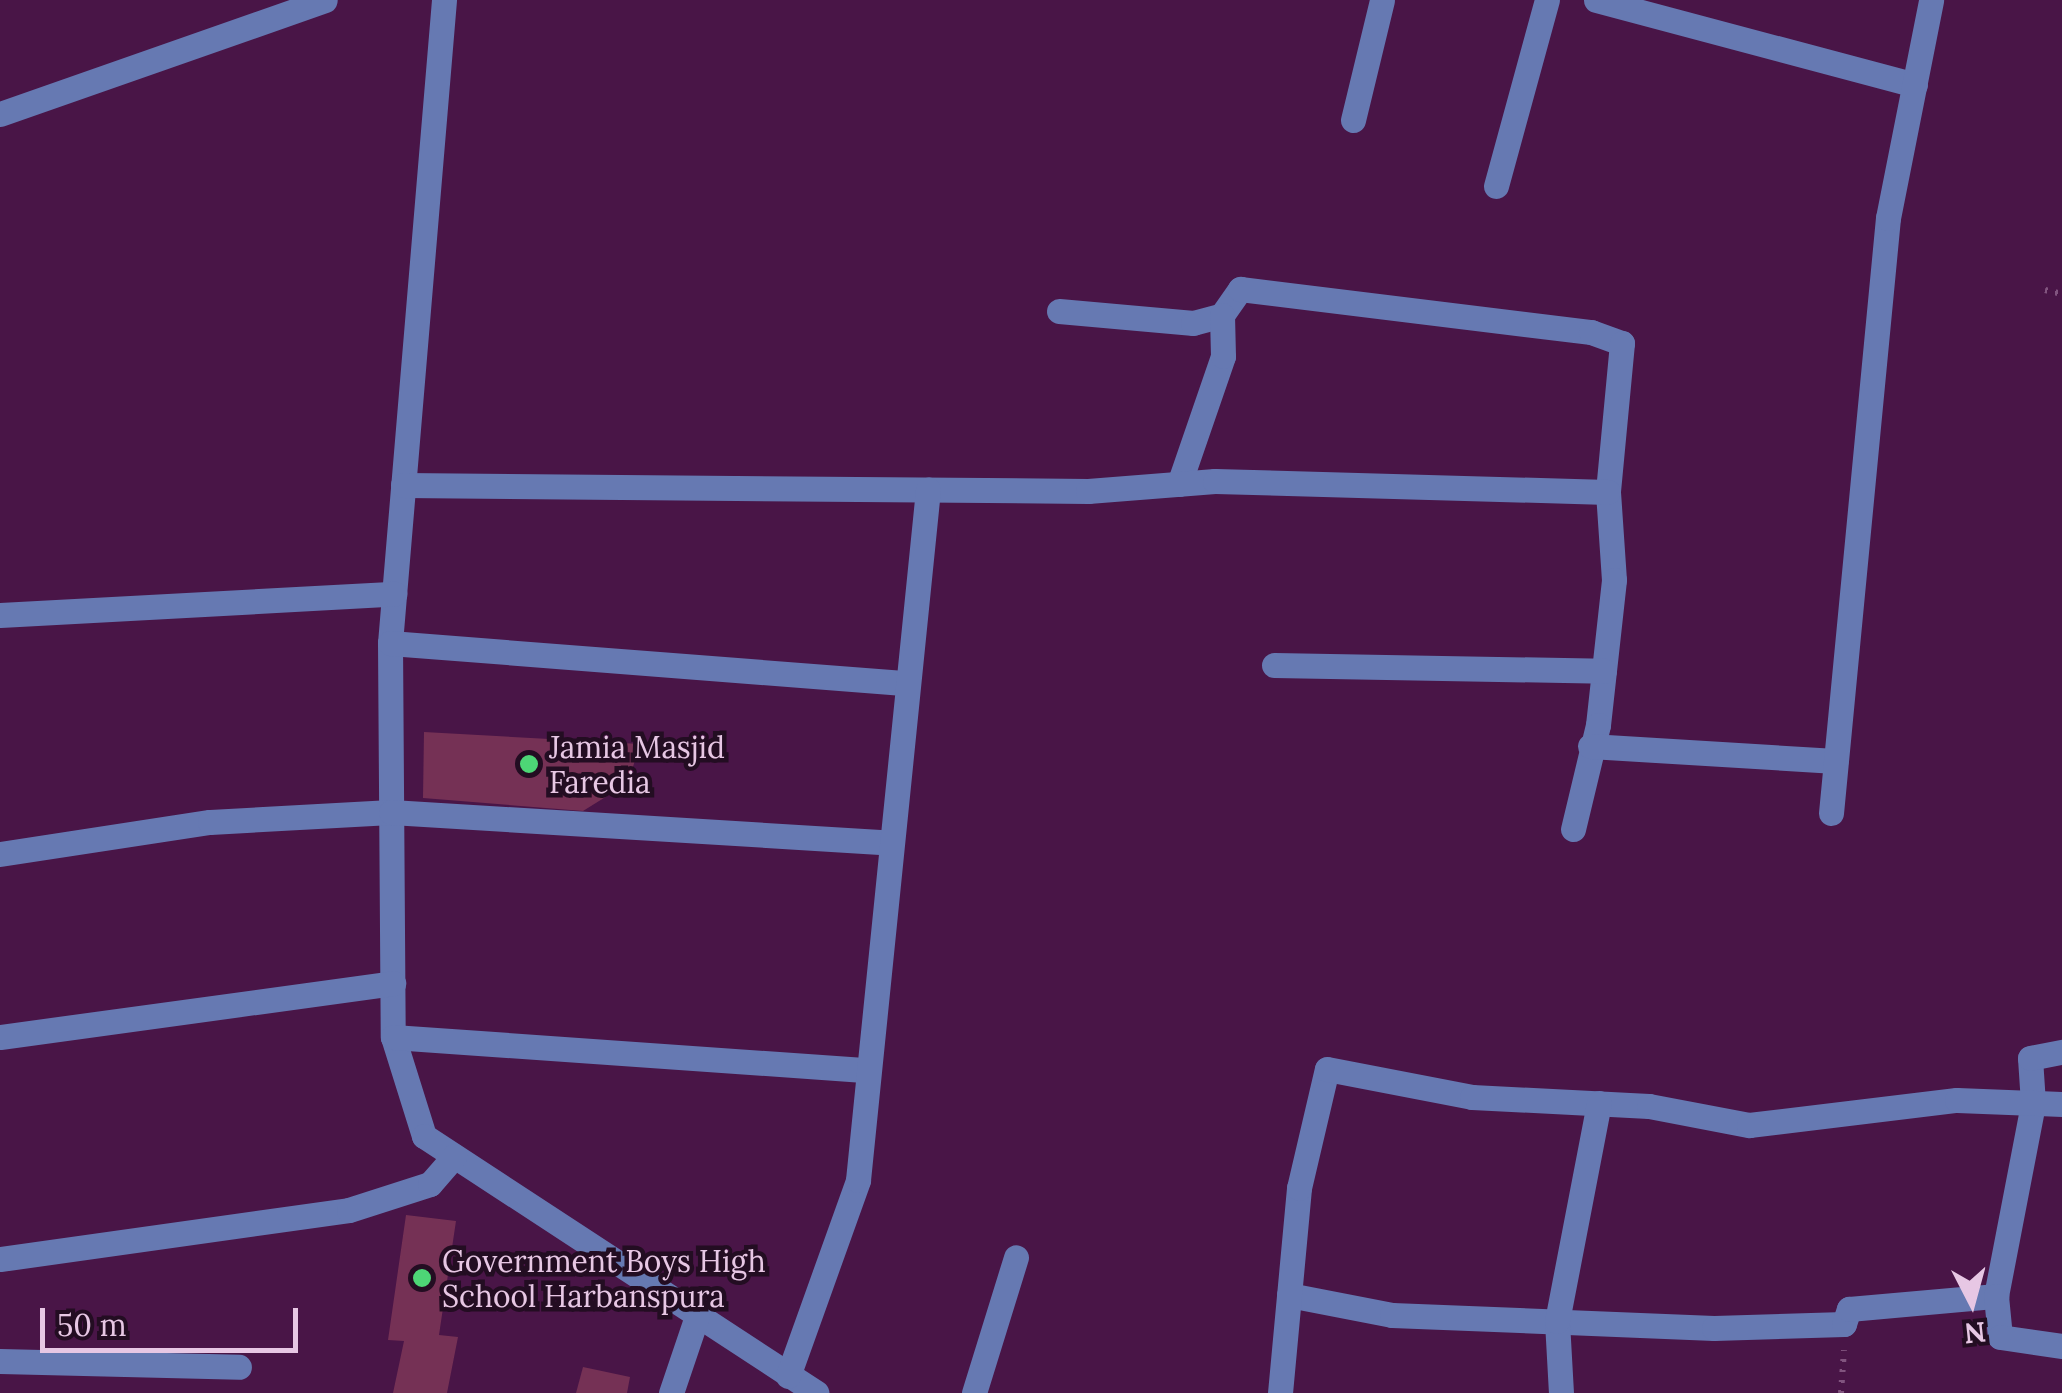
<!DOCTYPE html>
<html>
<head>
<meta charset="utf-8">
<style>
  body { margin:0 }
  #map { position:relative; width:2062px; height:1393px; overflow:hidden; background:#491547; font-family:Lora,serif }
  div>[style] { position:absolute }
  .building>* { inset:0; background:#753155 }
  .path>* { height:6px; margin-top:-3px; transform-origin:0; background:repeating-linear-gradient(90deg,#81547f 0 2.5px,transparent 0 10.5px) }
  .minor>* { height:25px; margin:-12.5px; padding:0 12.5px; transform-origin:12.5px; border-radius:12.5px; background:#6679b2 }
  .dots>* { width:28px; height:28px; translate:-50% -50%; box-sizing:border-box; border:5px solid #230d22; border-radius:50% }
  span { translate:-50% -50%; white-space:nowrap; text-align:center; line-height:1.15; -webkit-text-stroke:9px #230d22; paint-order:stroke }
  .poi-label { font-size:30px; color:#e7c7e4 }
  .left { translate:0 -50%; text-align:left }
  .north { position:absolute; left:1922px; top:1253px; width:100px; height:100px; -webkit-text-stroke:8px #230d22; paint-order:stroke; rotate:174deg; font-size:28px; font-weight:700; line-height:40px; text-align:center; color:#e7c7e4 }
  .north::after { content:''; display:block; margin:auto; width:35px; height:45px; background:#e7c7e4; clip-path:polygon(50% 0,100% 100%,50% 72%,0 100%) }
  .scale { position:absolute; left:40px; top:1308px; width:258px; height:45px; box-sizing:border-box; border:5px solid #e7c7e4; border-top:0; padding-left:12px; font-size:30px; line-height:35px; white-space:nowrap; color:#e7c7e4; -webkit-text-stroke:8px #230d22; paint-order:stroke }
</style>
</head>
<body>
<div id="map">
  <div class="building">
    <div style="clip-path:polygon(424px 732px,640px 744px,628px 783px,583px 811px,423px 798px)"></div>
    <div style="clip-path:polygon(406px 1215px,456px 1221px,439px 1335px,458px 1337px,447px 1393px,393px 1393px,404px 1341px,388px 1340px)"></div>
    <div style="clip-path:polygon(583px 1367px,630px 1377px,627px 1393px,576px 1393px)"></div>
  </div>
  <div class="path">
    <div style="left:2045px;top:290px;width:17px;rotate:13deg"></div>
    <div style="left:1841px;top:1393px;width:43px;rotate:-86deg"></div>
  </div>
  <div class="minor">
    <div style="left:444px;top:0;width:645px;rotate:94.8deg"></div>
    <div style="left:390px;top:643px;width:394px;rotate:89.6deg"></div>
    <div style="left:393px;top:1037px;width:104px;rotate:72.6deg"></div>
    <div style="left:424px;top:1136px;width:469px;rotate:33.2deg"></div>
    <div style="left:1596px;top:0;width:330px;rotate:14.9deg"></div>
    <div style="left:0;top:114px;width:344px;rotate:-19.3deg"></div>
    <div style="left:1353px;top:120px;width:123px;rotate:-76.4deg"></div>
    <div style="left:1496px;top:186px;width:193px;rotate:-74.7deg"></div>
    <div style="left:1059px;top:311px;width:135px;rotate:5.1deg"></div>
    <div style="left:1193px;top:323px;width:30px;rotate:-15deg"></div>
    <div style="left:1222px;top:315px;width:32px;rotate:-55deg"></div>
    <div style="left:1240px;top:289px;width:354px;rotate:7deg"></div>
    <div style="left:1591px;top:332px;width:33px;rotate:20deg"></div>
    <div style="left:1622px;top:343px;width:150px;rotate:95.4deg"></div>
    <div style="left:1608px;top:492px;width:88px;rotate:86.1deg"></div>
    <div style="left:1614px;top:580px;width:146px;rotate:96.3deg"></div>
    <div style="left:1598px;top:725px;width:107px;rotate:103.5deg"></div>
    <div style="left:1179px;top:484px;width:135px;rotate:-71deg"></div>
    <div style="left:1223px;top:356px;width:41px;rotate:-91.4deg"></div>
    <div style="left:403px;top:485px;width:685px;rotate:0.5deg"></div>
    <div style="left:1088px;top:491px;width:127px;rotate:-4.5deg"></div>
    <div style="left:1215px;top:481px;width:393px;rotate:1.6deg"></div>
    <div style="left:0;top:615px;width:395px;rotate:-3.1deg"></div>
    <div style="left:390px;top:643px;width:515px;rotate:4.46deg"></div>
    <div style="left:1274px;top:665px;width:330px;rotate:1deg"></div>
    <div style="left:1590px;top:746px;width:246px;rotate:3.5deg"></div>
    <div style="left:1831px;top:813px;width:598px;rotate:-84.53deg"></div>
    <div style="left:1888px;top:218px;width:222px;rotate:-78.8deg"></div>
    <div style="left:0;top:854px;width:212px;rotate:-8.7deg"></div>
    <div style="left:210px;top:822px;width:181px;rotate:-3.2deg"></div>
    <div style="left:391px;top:812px;width:498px;rotate:3.5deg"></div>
    <div style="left:0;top:1037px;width:397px;rotate:-7.8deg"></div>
    <div style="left:393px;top:1037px;width:472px;rotate:4deg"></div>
    <div style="left:0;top:1259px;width:352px;rotate:-8deg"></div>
    <div style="left:349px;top:1210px;width:85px;rotate:-17.8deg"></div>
    <div style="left:430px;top:1184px;width:37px;rotate:-49deg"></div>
    <div style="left:1289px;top:1295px;width:105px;rotate:11deg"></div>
    <div style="left:1392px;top:1315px;width:322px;rotate:2.3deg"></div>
    <div style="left:1714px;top:1328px;width:130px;rotate:-1.8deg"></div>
    <div style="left:1844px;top:1324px;width:16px;rotate:-72deg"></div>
    <div style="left:1849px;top:1309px;width:148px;rotate:-5.1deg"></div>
    <div style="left:1996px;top:1296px;width:197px;rotate:-79.1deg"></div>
    <div style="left:2033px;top:1103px;width:45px;rotate:-93.8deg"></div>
    <div style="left:2030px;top:1058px;width:33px;rotate:-11deg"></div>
    <div style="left:1996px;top:1296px;width:41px;rotate:84.4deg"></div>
    <div style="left:2000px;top:1337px;width:63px;rotate:8.3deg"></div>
    <div style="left:0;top:1361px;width:239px;rotate:1.4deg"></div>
    <div style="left:788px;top:1376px;width:208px;rotate:-70.3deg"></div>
    <div style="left:858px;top:1180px;width:694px;rotate:-84.21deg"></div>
    <div style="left:671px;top:1393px;width:81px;rotate:-71.3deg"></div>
    <div style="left:974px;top:1393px;width:142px;rotate:-72.8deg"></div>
    <div style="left:1280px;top:1393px;width:206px;rotate:-84.7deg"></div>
    <div style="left:1299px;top:1188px;width:122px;rotate:-76.8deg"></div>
    <div style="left:1327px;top:1069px;width:148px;rotate:10.9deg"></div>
    <div style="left:1472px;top:1097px;width:177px;rotate:2.9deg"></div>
    <div style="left:1649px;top:1106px;width:102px;rotate:10.8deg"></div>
    <div style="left:1749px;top:1125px;width:209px;rotate:-6.9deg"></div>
    <div style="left:1957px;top:1100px;width:105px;rotate:2.2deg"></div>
    <div style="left:1561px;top:1393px;width:72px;rotate:-93.2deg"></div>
    <div style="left:1557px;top:1321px;width:222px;rotate:-79.1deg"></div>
  </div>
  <div class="dots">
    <div style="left:529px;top:764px;background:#4dd676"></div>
    <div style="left:422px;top:1278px;background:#4dd676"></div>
  </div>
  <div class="poi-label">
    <span class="left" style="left:549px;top:764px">Jamia Masjid<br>Faredia</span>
    <span class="left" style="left:442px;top:1278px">Government Boys High<br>School Harbanspura</span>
  </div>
  <div class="north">N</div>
  <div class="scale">50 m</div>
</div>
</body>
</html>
